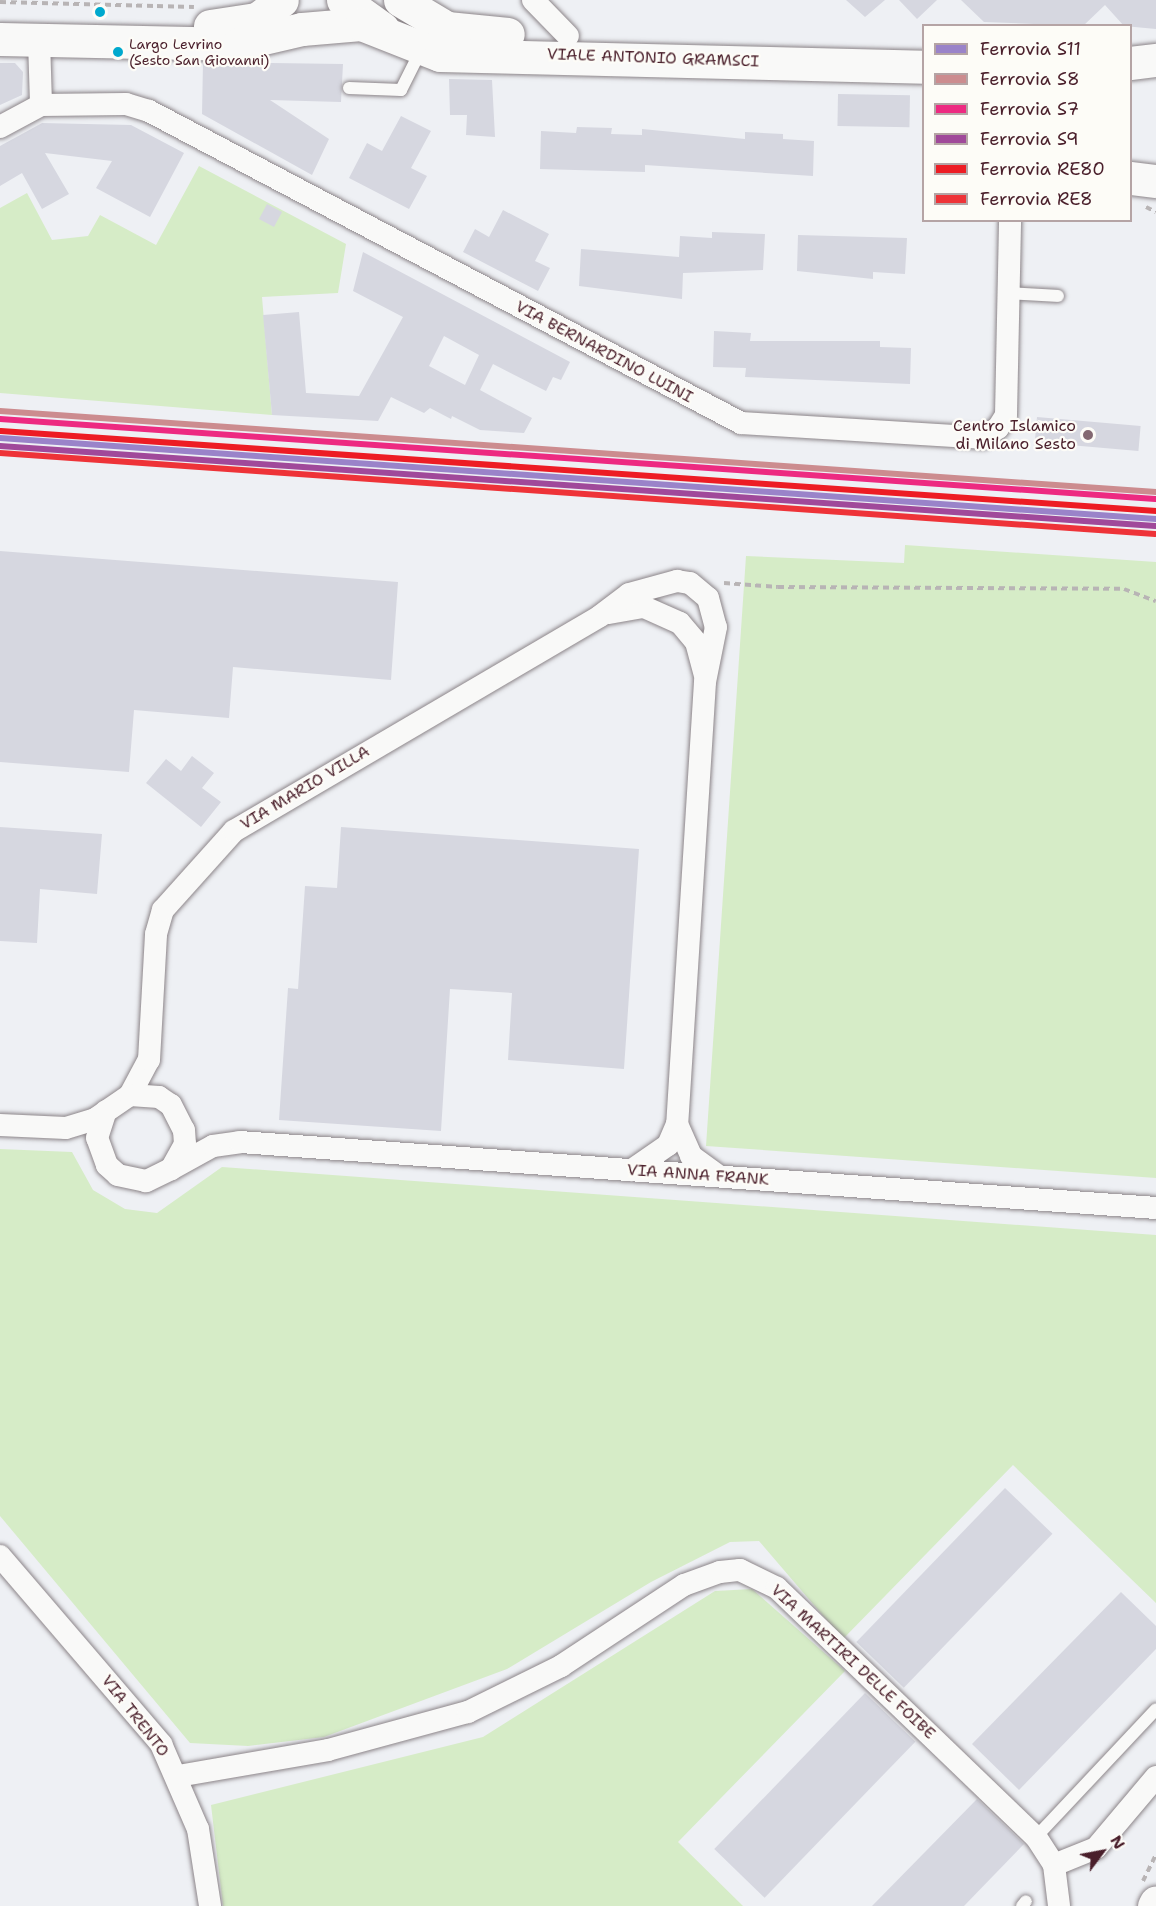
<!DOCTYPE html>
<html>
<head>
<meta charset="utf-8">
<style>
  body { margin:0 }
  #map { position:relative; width:1156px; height:1906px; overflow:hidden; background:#eef0f4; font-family:"Shantell Sans",sans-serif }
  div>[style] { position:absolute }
  .green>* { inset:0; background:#d6ecc7 }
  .building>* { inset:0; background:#d6d7e0; transform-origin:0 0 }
  .path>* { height:4px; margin-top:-2px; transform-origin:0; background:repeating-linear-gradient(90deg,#b8b4b5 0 6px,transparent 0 10.5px) }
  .roads { filter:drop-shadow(0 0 2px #8c8589) drop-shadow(0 0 2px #8c8589) }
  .lane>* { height:12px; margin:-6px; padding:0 6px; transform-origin:6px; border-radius:6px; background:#f9f9f8 }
  .street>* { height:22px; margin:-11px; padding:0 11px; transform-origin:11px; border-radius:11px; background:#f9f9f8 }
  .secondary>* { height:33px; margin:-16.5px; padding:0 16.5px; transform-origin:16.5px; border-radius:16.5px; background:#f9f9f8 }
  .rail-1>* { height:6px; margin:-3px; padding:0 3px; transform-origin:3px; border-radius:3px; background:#9a83c9 }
  .rail-2>* { height:6px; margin:-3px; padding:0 3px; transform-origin:3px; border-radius:3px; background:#cc8c8f }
  .rail-3>* { height:6px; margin:-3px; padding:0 3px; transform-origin:3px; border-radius:3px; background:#ed2a81 }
  .rail-4>* { height:6px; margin:-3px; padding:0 3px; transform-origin:3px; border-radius:3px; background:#a0499a }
  .rail-5>* { height:6px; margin:-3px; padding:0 3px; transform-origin:3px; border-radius:3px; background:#ed1c24 }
  .rail-6>* { height:6px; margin:-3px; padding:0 3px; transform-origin:3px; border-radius:3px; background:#ee3338 }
  .dots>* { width:16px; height:16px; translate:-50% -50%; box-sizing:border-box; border:3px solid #fdfcf7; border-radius:50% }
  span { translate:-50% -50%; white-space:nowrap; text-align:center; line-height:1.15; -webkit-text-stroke:4.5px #fdfcf7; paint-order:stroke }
  .bus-label { font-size:14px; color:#4a1f2b }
  .left { translate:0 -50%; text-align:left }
  .street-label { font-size:16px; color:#4a1f2b }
  .poi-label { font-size:16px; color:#4a1f2b }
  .right { translate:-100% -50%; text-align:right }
  .legend { position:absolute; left:922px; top:24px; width:210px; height:198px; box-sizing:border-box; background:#fdfcf7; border:2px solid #b5a4a5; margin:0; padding:8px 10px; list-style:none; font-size:18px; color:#4a1f2b }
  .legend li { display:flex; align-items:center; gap:12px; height:30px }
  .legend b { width:30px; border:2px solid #b5a4a5 }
  .north { position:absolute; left:1072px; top:1822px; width:60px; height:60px; -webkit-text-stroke:4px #fdfcf7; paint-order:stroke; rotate:58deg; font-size:16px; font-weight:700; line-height:24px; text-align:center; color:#4a1f2b }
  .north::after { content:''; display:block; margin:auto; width:21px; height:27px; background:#4a1f2b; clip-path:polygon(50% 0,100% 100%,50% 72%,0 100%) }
</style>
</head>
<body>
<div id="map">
  <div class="green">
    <div style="clip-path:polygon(199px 166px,346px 244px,338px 293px,262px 297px,272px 415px,0 393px,0 208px,27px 193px,52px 240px,88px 236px,100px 215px,156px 245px)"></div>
    <div style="clip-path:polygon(905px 545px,1156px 562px,1156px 1178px,706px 1146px,746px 556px,904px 563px)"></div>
    <div style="clip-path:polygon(0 1149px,72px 1152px,93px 1190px,125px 1209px,157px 1213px,222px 1167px,1156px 1235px,1156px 1603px,1013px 1465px,843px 1639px,759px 1541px,730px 1542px,651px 1582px,507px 1669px,324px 1737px,248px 1746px,190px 1743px,0 1516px)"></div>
    <div style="clip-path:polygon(752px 1589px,845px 1671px,678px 1842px,743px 1906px,223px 1906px,211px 1805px,483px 1737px,715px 1591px)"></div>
  </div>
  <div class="building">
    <div style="clip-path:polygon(846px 0,885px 0,865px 17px)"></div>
    <div style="clip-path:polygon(899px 0,937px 0,917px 19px)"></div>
    <div style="clip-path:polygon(961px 0,1156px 0,1156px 29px,1124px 26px,1105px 5px,1083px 26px,984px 22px)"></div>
    <div style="clip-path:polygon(203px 62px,343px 64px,341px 102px,270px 100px,329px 139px,312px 175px,202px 114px)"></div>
    <div style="clip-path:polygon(0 63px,15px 63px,23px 72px,22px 95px,0 105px)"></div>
    <div style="clip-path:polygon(449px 79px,492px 80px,495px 137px,466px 135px,467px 115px,450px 115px)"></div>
    <div style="left:838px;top:94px;width:72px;height:32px;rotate:1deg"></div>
    <div style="clip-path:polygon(401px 116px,431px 131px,411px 168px,427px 176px,409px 209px,349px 178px,367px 143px,382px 151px)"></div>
    <div style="clip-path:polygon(42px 123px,131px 125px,184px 153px,150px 217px,96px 188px,112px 161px,45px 153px,69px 194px,42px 209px,22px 173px,0 186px,0 146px)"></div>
    <div style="clip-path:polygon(577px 127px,612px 128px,611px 134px,642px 135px,642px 129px,745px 139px,745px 132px,783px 134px,783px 139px,814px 141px,813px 176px,645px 165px,645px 172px,540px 169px,541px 131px,576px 133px)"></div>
    <div style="left:267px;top:204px;width:17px;height:17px;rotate:28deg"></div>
    <div style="clip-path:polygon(503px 210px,549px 234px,535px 261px,550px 268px,538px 291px,463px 252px,475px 229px,489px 237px)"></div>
    <div style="clip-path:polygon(712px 232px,765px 234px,763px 270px,683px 273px,682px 299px,579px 286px,581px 249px,679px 257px,680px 236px,712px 238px)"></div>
    <div style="clip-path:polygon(798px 235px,907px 238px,905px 274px,873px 272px,873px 279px,797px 271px)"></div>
    <div style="clip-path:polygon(evenodd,363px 252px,570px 362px,561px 380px,553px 377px,546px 391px,493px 364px,480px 390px,532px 418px,524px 433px,480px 430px,452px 416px,451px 419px,430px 408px,424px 413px,391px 397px,378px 421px,272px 415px,263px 315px,299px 312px,306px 393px,359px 396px,403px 317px,353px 291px,363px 252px,444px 336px,479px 355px,465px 385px,429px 366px,444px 336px)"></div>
    <div style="clip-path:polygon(714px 331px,751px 333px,750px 341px,880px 341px,880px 347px,911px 348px,910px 384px,745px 377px,746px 368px,713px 367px)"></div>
    <div style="left:1037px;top:417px;width:104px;height:25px;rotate:5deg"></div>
    <div style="clip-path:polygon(0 551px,398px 582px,391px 680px,233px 667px,229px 718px,134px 710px,129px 772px,0 762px)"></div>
    <div style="clip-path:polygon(192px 756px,214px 773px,202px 788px,221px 802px,201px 827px,146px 783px,166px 759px,181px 771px)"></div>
    <div style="clip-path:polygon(0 827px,102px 834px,97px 894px,40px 889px,37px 943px,0 941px)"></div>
    <div style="clip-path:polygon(341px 827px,639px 849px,624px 1069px,508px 1060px,512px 993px,450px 989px,441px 1131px,279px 1120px,288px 988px,298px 989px,305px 886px,337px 888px)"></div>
    <div style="left:1005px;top:1488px;width:66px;height:214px;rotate:44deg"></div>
    <div style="clip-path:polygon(1121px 1592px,1156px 1626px,1156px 1649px,1019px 1790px,972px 1744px)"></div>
    <div style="left:865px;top:1693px;width:70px;height:217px;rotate:44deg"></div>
    <div style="clip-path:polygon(977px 1799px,1024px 1844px,964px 1906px,872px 1906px)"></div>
  </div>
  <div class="path">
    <div style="left:0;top:2px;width:194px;rotate:1.5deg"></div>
    <div style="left:1146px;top:207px;width:11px;rotate:27deg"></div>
    <div style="left:724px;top:583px;width:54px;rotate:4.2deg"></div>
    <div style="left:778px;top:587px;width:346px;rotate:0.3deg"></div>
    <div style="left:1124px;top:589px;width:34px;rotate:21deg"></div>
    <div style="left:1143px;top:1881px;width:30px;rotate:-64deg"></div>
  </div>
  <div class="roads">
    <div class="lane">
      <div style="left:349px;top:88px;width:52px;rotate:2.2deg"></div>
      <div style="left:401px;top:90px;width:45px;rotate:-63.4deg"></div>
      <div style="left:1008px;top:293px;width:50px;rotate:3.4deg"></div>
      <div style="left:1036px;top:1837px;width:175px;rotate:-46.8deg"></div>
      <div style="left:1022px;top:1906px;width:6px;rotate:-51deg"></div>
    </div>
    <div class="street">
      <div style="left:533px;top:0;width:50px;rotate:45.8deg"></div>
      <div style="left:39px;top:40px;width:65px;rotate:88.2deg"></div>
      <div style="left:0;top:127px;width:47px;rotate:-28.2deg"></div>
      <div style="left:41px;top:105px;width:85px;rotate:-0.7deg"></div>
      <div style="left:126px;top:104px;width:24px;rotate:17deg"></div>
      <div style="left:149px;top:111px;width:669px;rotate:27.79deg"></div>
      <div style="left:741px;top:423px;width:242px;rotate:3.5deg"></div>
      <div style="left:983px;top:438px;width:18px;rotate:-34deg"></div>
      <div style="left:998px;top:428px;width:15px;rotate:-58deg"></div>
      <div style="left:1006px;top:415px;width:195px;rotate:-88.8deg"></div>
      <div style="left:609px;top:613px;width:36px;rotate:-10deg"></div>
      <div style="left:644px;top:607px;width:39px;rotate:24deg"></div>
      <div style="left:680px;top:623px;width:25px;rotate:50deg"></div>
      <div style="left:696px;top:642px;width:34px;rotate:75deg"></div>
      <div style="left:130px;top:1095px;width:40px;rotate:-62deg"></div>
      <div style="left:149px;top:1060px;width:126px;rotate:-86.8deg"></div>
      <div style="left:156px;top:934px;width:25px;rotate:-74deg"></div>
      <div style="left:163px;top:910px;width:106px;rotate:-48.1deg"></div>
      <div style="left:234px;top:831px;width:424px;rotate:-30.4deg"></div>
      <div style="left:600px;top:616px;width:36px;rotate:-37deg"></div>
      <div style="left:629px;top:594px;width:50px;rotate:-15.2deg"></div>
      <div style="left:677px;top:581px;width:13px;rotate:9deg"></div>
      <div style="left:690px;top:583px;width:23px;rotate:40deg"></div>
      <div style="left:708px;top:598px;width:30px;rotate:75deg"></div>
      <div style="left:716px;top:627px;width:56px;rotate:101.3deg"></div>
      <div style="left:705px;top:682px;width:443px;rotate:93.6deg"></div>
      <div style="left:677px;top:1124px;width:23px;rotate:113deg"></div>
      <div style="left:668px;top:1145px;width:44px;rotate:145.2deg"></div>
      <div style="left:677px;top:1124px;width:35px;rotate:66deg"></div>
      <div style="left:691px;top:1156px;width:34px;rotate:36deg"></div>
      <div style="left:0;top:1125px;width:66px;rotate:2.6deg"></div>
      <div style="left:66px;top:1128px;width:30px;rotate:-17deg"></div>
      <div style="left:95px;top:1119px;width:42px;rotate:-34.4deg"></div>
      <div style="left:130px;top:1095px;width:29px;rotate:4deg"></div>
      <div style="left:159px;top:1097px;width:14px;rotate:34deg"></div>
      <div style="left:171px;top:1105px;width:28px;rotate:63deg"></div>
      <div style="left:184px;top:1130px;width:14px;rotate:86deg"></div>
      <div style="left:185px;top:1144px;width:29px;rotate:119deg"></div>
      <div style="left:171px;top:1169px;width:28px;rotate:154deg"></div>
      <div style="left:146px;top:1181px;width:29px;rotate:-168deg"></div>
      <div style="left:118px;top:1175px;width:15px;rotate:-138deg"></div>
      <div style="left:107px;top:1165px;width:29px;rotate:-110deg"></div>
      <div style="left:97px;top:1138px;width:28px;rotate:-72deg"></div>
      <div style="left:171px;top:1169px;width:48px;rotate:-28.7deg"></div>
      <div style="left:213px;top:1146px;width:27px;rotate:-8deg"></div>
      <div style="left:240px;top:1142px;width:918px;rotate:4.12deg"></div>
      <div style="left:0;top:1556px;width:248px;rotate:49.4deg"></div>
      <div style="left:161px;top:1744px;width:93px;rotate:66.5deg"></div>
      <div style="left:198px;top:1829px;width:78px;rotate:81.1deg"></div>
      <div style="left:178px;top:1776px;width:152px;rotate:-9.8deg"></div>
      <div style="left:328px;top:1750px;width:145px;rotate:-15.2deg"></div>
      <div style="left:468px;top:1712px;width:104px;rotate:-26.3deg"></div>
      <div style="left:561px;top:1666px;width:147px;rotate:-33.4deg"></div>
      <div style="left:684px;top:1585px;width:38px;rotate:-20deg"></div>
      <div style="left:720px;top:1572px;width:20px;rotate:-6deg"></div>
      <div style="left:740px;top:1570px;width:41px;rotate:25.9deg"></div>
      <div style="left:777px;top:1588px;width:359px;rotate:43.9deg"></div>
      <div style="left:1036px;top:1837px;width:33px;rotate:57deg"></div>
      <div style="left:1054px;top:1865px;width:41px;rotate:83deg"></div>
      <div style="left:1054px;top:1865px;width:45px;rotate:-22deg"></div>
      <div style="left:1096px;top:1848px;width:93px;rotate:-49.8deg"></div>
    </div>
    <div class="secondary">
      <div style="left:343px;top:0;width:49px;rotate:35.9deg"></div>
      <div style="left:400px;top:0;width:55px;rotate:30.8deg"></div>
      <div style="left:447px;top:28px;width:61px;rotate:5.6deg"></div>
      <div style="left:210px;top:26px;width:48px;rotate:-8.5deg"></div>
      <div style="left:257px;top:19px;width:31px;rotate:-37deg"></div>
      <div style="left:0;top:39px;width:238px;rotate:1.2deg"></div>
      <div style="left:238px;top:44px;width:66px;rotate:-13.2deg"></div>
      <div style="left:302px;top:29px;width:59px;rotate:-4.8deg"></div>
      <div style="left:361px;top:24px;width:85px;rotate:21.4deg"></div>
      <div style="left:440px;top:55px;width:484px;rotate:1.4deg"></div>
      <div style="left:1130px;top:63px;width:26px;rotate:-7deg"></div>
      <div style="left:1130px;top:178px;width:26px;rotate:7deg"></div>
      <div style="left:1154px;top:1906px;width:4px;rotate:-63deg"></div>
    </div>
  </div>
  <div class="rail-1">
    <div style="left:0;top:438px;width:1159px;rotate:4.01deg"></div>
  </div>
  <div class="rail-2">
    <div style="left:0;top:411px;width:1159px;rotate:4.01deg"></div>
  </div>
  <div class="rail-3">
    <div style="left:0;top:419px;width:1158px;rotate:3.96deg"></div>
  </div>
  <div class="rail-4">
    <div style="left:0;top:446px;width:1158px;rotate:3.96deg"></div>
  </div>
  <div class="rail-5">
    <div style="left:1px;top:431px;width:1158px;rotate:3.96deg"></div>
  </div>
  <div class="rail-6">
    <div style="left:0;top:453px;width:1158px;rotate:4.01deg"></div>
  </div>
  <div class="dots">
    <div style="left:100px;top:12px;background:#00a9ce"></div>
    <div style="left:118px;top:52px;background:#00a9ce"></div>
    <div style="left:1088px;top:435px;background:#836871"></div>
  </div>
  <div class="bus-label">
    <span class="left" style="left:129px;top:52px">Largo Levrino<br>(Sesto San Giovanni)</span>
  </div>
  <div class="street-label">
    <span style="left:653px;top:58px;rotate:2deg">VIALE ANTONIO GRAMSCI</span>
    <span style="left:604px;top:352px;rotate:28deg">VIA BERNARDINO LUINI</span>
    <span style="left:305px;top:788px;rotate:-31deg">VIA MARIO VILLA</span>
    <span style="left:698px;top:1175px;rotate:4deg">VIA ANNA FRANK</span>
    <span style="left:853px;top:1662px;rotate:43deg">VIA MARTIRI DELLE FOIBE</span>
    <span style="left:135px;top:1716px;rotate:52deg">VIA TRENTO</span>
  </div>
  <div class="poi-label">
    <span class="right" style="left:1076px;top:435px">Centro Islamico<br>di Milano Sesto</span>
  </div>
  <ul class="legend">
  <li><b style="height:8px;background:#9a83c9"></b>Ferrovia S11</li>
  <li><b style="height:8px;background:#cc8c8f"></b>Ferrovia S8</li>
  <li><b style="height:8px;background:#ed2a81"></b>Ferrovia S7</li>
  <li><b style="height:8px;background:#a0499a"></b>Ferrovia S9</li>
  <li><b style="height:8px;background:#ed1c24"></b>Ferrovia RE80</li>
  <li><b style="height:8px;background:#ee3338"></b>Ferrovia RE8</li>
  </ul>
  <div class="north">N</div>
</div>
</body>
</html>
